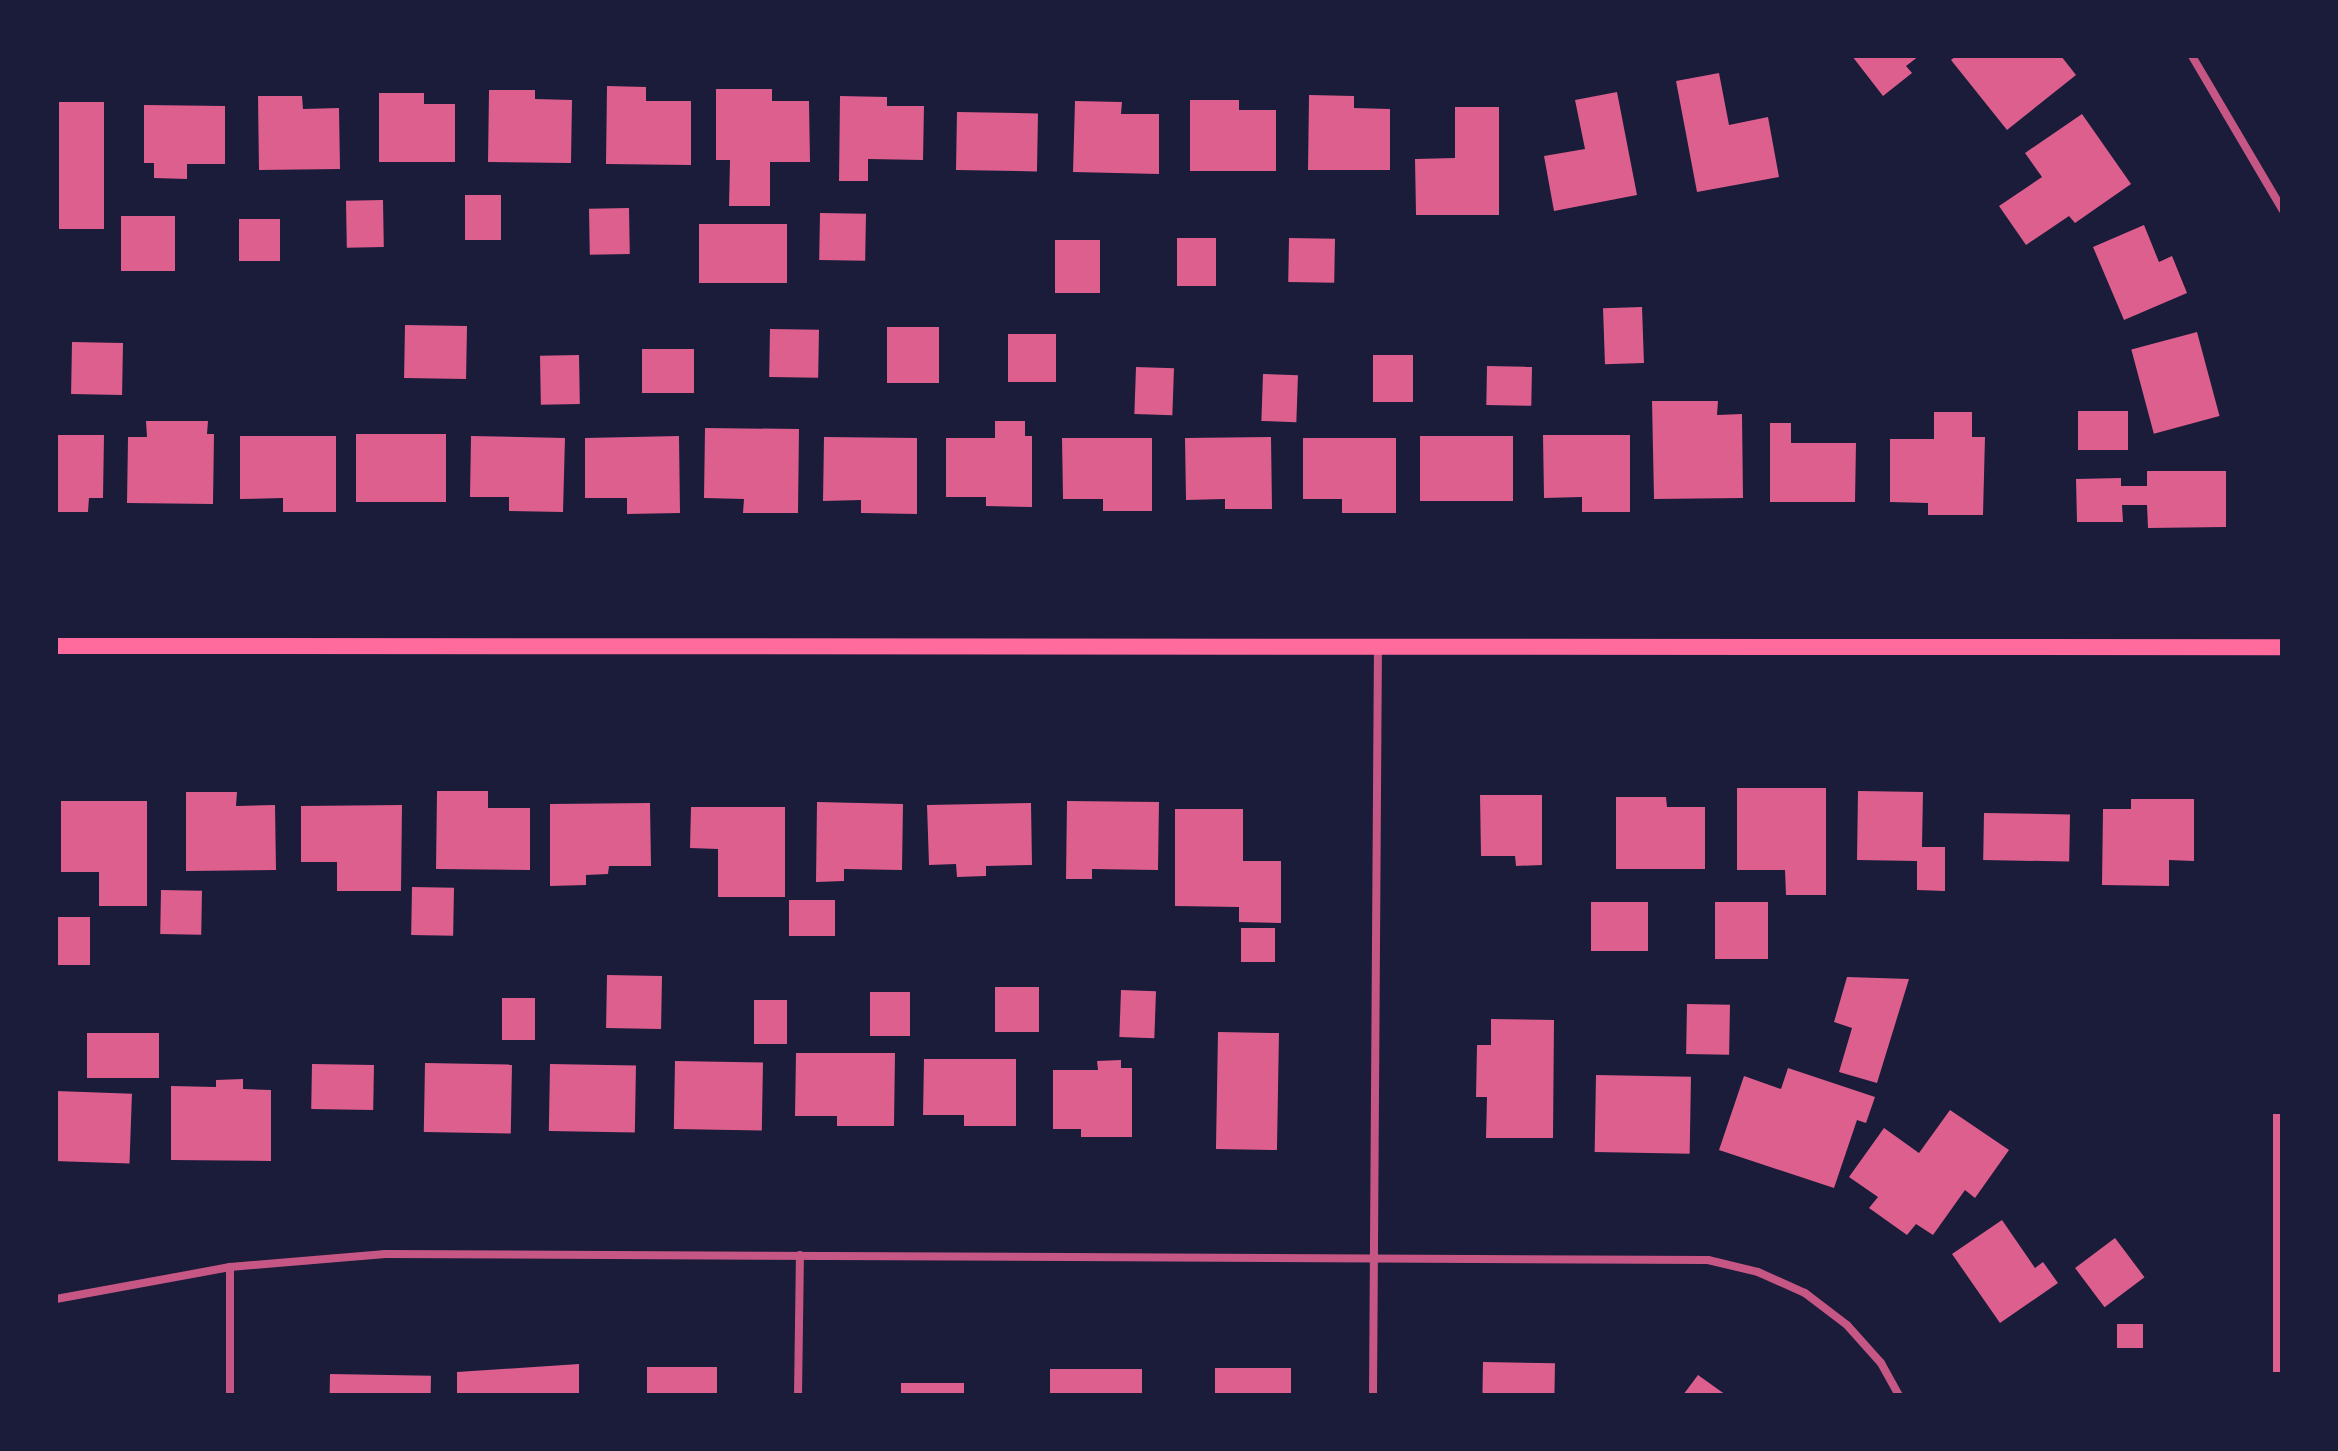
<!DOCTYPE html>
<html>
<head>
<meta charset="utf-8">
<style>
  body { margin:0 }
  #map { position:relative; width:2338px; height:1451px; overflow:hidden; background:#1b1b3a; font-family:Signika,sans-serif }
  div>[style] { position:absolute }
  .building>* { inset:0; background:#dd5f8e; transform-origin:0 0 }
  .minor>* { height:8px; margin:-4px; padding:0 4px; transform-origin:4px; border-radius:4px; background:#c65784 }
  .secondary>* { height:16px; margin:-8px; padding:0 8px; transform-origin:8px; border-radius:8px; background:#ff6b9d }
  span { translate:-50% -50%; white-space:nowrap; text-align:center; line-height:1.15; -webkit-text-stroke:7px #1b1b3a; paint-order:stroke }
  .frame { position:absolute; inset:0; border:58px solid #1b1b3a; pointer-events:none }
</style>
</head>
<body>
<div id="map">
  <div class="building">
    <div style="clip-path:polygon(1852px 56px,1919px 56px,1906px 66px,1912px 73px,1883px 96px)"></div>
    <div style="clip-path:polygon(1956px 56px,2061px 56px,2076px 75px,2007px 130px,1951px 60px)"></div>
    <div style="clip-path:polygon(1719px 73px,1729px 125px,1768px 117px,1779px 177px,1697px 192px,1676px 81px)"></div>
    <div style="clip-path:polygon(607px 86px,646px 87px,646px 101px,691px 101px,691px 165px,606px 164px)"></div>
    <div style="clip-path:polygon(716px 89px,772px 89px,772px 101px,809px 101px,810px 162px,770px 162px,770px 206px,729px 206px,730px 160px,716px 160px)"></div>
    <div style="clip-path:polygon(489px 90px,535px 90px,535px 99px,572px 100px,571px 163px,488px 162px)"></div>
    <div style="clip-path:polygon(1617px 92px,1637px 195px,1554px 211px,1544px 156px,1585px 149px,1575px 100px)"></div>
    <div style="clip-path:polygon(379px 93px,424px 93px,424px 104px,455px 104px,455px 162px,379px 162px)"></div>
    <div style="clip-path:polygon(1309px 95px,1354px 96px,1354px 108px,1390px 109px,1390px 170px,1308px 170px)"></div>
    <div style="clip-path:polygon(258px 96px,302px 96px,303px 109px,339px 108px,340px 169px,259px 170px)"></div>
    <div style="clip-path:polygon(840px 96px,887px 97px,887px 106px,924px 106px,923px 160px,868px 159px,868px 181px,839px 181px)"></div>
    <div style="clip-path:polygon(1190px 100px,1239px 100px,1239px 110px,1276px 110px,1276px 171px,1190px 171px)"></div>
    <div style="clip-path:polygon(1075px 101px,1122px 102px,1121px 114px,1159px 114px,1159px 174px,1073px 172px)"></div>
    <div style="left:59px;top:102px;width:45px;height:127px"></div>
    <div style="clip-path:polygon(144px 105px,225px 106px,225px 164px,187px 164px,187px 179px,154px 178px,154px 163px,144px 163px)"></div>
    <div style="clip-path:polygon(1455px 107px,1499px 107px,1499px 215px,1416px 215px,1415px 159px,1455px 158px)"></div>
    <div style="left:957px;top:112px;width:81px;height:58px;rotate:1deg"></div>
    <div style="clip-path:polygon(2082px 114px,2131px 184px,2075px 223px,2069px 216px,2026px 245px,1999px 206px,2042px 177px,2025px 153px)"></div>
    <div style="left:465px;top:195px;width:36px;height:45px"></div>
    <div style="left:383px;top:200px;width:47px;height:37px;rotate:89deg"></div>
    <div style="left:629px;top:208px;width:46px;height:40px;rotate:89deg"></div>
    <div style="left:820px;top:213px;width:46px;height:47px;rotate:1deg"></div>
    <div style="left:121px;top:216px;width:54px;height:55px"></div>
    <div style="left:239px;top:219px;width:41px;height:42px"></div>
    <div style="left:699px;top:224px;width:88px;height:59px"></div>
    <div style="clip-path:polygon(2144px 225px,2159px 262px,2172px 256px,2187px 293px,2124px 320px,2093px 247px)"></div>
    <div style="left:1177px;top:238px;width:39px;height:48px"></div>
    <div style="left:1289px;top:238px;width:46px;height:44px;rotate:1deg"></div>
    <div style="left:1055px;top:240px;width:45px;height:53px"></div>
    <div style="left:1642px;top:307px;width:56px;height:39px;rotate:88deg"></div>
    <div style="left:405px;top:325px;width:62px;height:53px;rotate:1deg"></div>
    <div style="left:887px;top:327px;width:52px;height:56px"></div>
    <div style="left:770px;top:329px;width:49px;height:48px;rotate:1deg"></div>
    <div style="left:2197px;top:332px;width:87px;height:68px;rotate:75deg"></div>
    <div style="left:1008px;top:334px;width:48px;height:48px"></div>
    <div style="left:72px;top:342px;width:51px;height:52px;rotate:1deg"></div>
    <div style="left:642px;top:349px;width:52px;height:44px"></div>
    <div style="left:579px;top:355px;width:49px;height:39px;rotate:89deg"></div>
    <div style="left:1373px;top:355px;width:40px;height:47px"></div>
    <div style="left:1487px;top:366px;width:45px;height:39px;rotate:1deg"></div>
    <div style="left:1136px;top:367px;width:38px;height:47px;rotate:2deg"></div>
    <div style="left:1263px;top:374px;width:35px;height:47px;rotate:2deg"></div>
    <div style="clip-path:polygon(1652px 401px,1718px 401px,1717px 415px,1742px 414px,1743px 498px,1654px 499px)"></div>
    <div style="left:2078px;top:411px;width:50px;height:39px"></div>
    <div style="clip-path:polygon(1934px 412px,1972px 412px,1972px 437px,1985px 437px,1983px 515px,1928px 515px,1928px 503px,1890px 502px,1890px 439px,1934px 439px)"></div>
    <div style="clip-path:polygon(146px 421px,208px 421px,207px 434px,214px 434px,213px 504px,127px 503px,128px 437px,147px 437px)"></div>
    <div style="clip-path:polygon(995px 421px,1025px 421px,1025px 436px,1032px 436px,1032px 507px,986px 506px,986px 497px,946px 497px,946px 438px,995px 438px)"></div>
    <div style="clip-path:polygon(1770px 423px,1791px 423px,1791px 443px,1856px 443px,1855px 502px,1770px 502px)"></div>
    <div style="clip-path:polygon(705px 428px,799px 429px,798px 513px,743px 513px,744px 499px,704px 498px)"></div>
    <div style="left:356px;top:434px;width:90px;height:68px"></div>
    <div style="clip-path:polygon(56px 435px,104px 435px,103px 498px,89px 498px,88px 512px,56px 512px)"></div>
    <div style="clip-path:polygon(1543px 435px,1630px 435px,1630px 512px,1582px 512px,1582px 497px,1544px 498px)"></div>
    <div style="clip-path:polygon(240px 436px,336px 436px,336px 512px,283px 512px,283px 498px,240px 499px)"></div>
    <div style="clip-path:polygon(471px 436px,565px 438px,563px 512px,509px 511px,509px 497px,470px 497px)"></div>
    <div style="clip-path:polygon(679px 436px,680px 513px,627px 514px,627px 498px,585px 498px,585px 438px)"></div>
    <div style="left:1420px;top:436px;width:93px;height:65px"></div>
    <div style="clip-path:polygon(824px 437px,917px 438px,917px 514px,861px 513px,861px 500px,823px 501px)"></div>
    <div style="clip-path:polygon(1271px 437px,1272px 509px,1225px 509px,1225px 499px,1186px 500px,1185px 438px)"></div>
    <div style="clip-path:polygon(1062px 438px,1152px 438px,1152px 511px,1103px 511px,1103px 499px,1063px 499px)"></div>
    <div style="clip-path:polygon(1303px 438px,1396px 438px,1396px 513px,1342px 513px,1342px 499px,1303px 499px)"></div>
    <div style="clip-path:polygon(2147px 471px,2226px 471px,2226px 527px,2148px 528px,2147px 505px,2122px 505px,2123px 522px,2077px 522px,2076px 479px,2121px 478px,2121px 486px,2147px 486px)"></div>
    <div style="clip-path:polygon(1737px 788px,1826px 788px,1826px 895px,1786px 895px,1785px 870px,1737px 870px)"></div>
    <div style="clip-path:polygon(437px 791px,488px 791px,488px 808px,530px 808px,530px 870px,436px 869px)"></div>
    <div style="clip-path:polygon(1858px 791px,1923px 792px,1922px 847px,1945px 847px,1945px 891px,1917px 890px,1917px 861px,1857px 860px)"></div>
    <div style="clip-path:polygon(186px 792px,237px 792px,236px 806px,275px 805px,276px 870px,186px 871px)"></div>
    <div style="clip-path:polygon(1480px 795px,1542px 795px,1542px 865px,1516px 866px,1515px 856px,1481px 856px)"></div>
    <div style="clip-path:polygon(1616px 797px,1666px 797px,1667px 807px,1705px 807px,1705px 869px,1616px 869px)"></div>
    <div style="clip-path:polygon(2131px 799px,2194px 799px,2194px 861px,2169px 860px,2169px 886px,2102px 885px,2103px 809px,2131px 809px)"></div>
    <div style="clip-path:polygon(61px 801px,147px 801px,147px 906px,99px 906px,99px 872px,61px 872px)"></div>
    <div style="clip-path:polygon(1067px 801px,1159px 802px,1158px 870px,1092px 869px,1092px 879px,1066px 879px)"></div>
    <div style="clip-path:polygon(817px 802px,903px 804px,902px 870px,844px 869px,844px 881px,816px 882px)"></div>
    <div style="clip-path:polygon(650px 803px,651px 866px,609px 866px,608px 874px,586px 875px,586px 885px,550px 886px,550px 804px)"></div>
    <div style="clip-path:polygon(1031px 803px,1032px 865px,986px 866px,986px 876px,957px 877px,956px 864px,929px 865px,927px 805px)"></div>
    <div style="clip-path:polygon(402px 805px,401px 891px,337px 891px,337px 862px,301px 862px,301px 806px)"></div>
    <div style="clip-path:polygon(691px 807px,785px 807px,785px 897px,718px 897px,718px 849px,690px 848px)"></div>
    <div style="clip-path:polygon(1175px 809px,1243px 809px,1243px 861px,1281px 861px,1281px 923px,1239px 922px,1239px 907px,1175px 906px)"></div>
    <div style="left:1984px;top:813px;width:86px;height:47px;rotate:1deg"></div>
    <div style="left:412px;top:887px;width:42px;height:48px;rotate:1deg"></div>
    <div style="left:161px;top:890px;width:41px;height:44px;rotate:1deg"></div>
    <div style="left:789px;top:900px;width:46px;height:36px"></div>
    <div style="left:1591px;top:902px;width:57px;height:49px"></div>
    <div style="left:1768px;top:902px;width:57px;height:53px;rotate:90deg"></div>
    <div style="left:56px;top:917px;width:34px;height:48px"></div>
    <div style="left:1241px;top:928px;width:34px;height:34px"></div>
    <div style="left:607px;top:975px;width:55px;height:53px;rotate:1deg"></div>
    <div style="clip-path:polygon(1847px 977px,1909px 979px,1877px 1083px,1839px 1072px,1852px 1028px,1834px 1022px)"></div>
    <div style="left:995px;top:987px;width:44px;height:45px"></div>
    <div style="left:1121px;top:990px;width:35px;height:47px;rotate:2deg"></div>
    <div style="left:870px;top:992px;width:40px;height:44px"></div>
    <div style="left:502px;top:998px;width:33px;height:42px"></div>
    <div style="left:754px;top:1000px;width:33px;height:44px"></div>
    <div style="left:1687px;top:1004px;width:43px;height:50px;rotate:1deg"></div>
    <div style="clip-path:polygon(1491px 1019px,1554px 1020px,1553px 1138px,1486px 1138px,1487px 1097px,1476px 1097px,1477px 1045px,1491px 1045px)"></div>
    <div style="left:1218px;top:1032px;width:61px;height:117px;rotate:1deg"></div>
    <div style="left:87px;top:1033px;width:72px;height:45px"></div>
    <div style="clip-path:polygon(796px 1053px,895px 1053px,894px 1126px,837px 1126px,837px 1116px,795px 1116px)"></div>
    <div style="clip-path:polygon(924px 1059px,1016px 1059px,1016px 1126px,964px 1126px,964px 1115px,923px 1115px)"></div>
    <div style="clip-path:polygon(1121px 1060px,1121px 1068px,1132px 1068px,1132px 1137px,1081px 1137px,1081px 1129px,1053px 1129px,1053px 1070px,1098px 1070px,1097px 1061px)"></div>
    <div style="left:675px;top:1061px;width:88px;height:68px;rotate:1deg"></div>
    <div style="left:425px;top:1063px;width:87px;height:69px;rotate:1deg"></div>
    <div style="left:312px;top:1064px;width:62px;height:45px;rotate:1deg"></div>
    <div style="left:550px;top:1064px;width:86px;height:67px;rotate:1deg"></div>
    <div style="clip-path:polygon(1788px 1068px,1875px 1097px,1866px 1123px,1857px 1120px,1834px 1188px,1719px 1150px,1744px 1076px,1781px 1089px)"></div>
    <div style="left:1596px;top:1075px;width:95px;height:77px;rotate:1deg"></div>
    <div style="clip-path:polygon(243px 1079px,243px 1089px,271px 1090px,271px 1161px,171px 1160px,171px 1086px,216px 1087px,216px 1080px)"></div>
    <div style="left:56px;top:1091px;width:76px;height:70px;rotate:2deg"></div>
    <div style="clip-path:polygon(1950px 1110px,2009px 1150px,1975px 1198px,1965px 1190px,1933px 1235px,1916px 1224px,1907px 1235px,1869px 1208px,1878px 1197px,1849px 1177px,1884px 1128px,1919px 1153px)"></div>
    <div style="left:2282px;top:1114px;width:258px;height:9px;rotate:90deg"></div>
    <div style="clip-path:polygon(2002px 1220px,2035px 1268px,2043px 1262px,2058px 1283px,2000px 1323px,1952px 1254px)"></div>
    <div style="left:2115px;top:1238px;width:49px;height:50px;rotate:53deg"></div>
    <div style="left:2117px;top:1324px;width:26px;height:24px"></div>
    <div style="left:1483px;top:1362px;width:72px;height:33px;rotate:1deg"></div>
    <div style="clip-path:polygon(579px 1364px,579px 1395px,457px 1395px,457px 1372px)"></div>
    <div style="left:717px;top:1367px;width:28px;height:70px;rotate:90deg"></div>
    <div style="left:1215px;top:1368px;width:76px;height:27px"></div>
    <div style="left:1050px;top:1369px;width:92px;height:26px"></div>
    <div style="left:330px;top:1374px;width:101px;height:21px;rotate:1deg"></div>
    <div style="clip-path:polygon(1698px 1375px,1726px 1395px,1683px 1395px)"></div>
    <div style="left:964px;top:1383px;width:12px;height:63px;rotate:90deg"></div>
  </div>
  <div class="minor">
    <div style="left:2192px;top:56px;width:178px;rotate:59.5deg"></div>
    <div style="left:230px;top:1267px;width:128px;rotate:90deg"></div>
    <div style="left:56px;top:1299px;width:177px;rotate:-10.4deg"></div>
    <div style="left:230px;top:1267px;width:156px;rotate:-4.8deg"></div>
    <div style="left:385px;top:1254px;width:1323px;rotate:0.26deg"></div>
    <div style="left:1708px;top:1260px;width:51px;rotate:13.5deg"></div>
    <div style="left:1758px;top:1272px;width:51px;rotate:24.1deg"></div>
    <div style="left:1805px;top:1293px;width:53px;rotate:37.3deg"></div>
    <div style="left:1847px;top:1325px;width:51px;rotate:48.2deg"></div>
    <div style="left:1881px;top:1363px;width:37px;rotate:61deg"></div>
    <div style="left:798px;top:1395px;width:140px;rotate:-89.2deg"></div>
    <div style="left:1373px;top:1395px;width:748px;rotate:-89.62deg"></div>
  </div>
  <div class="secondary">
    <div style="left:56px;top:646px;width:2226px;rotate:0.03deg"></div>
  </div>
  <div class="frame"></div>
</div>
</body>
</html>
